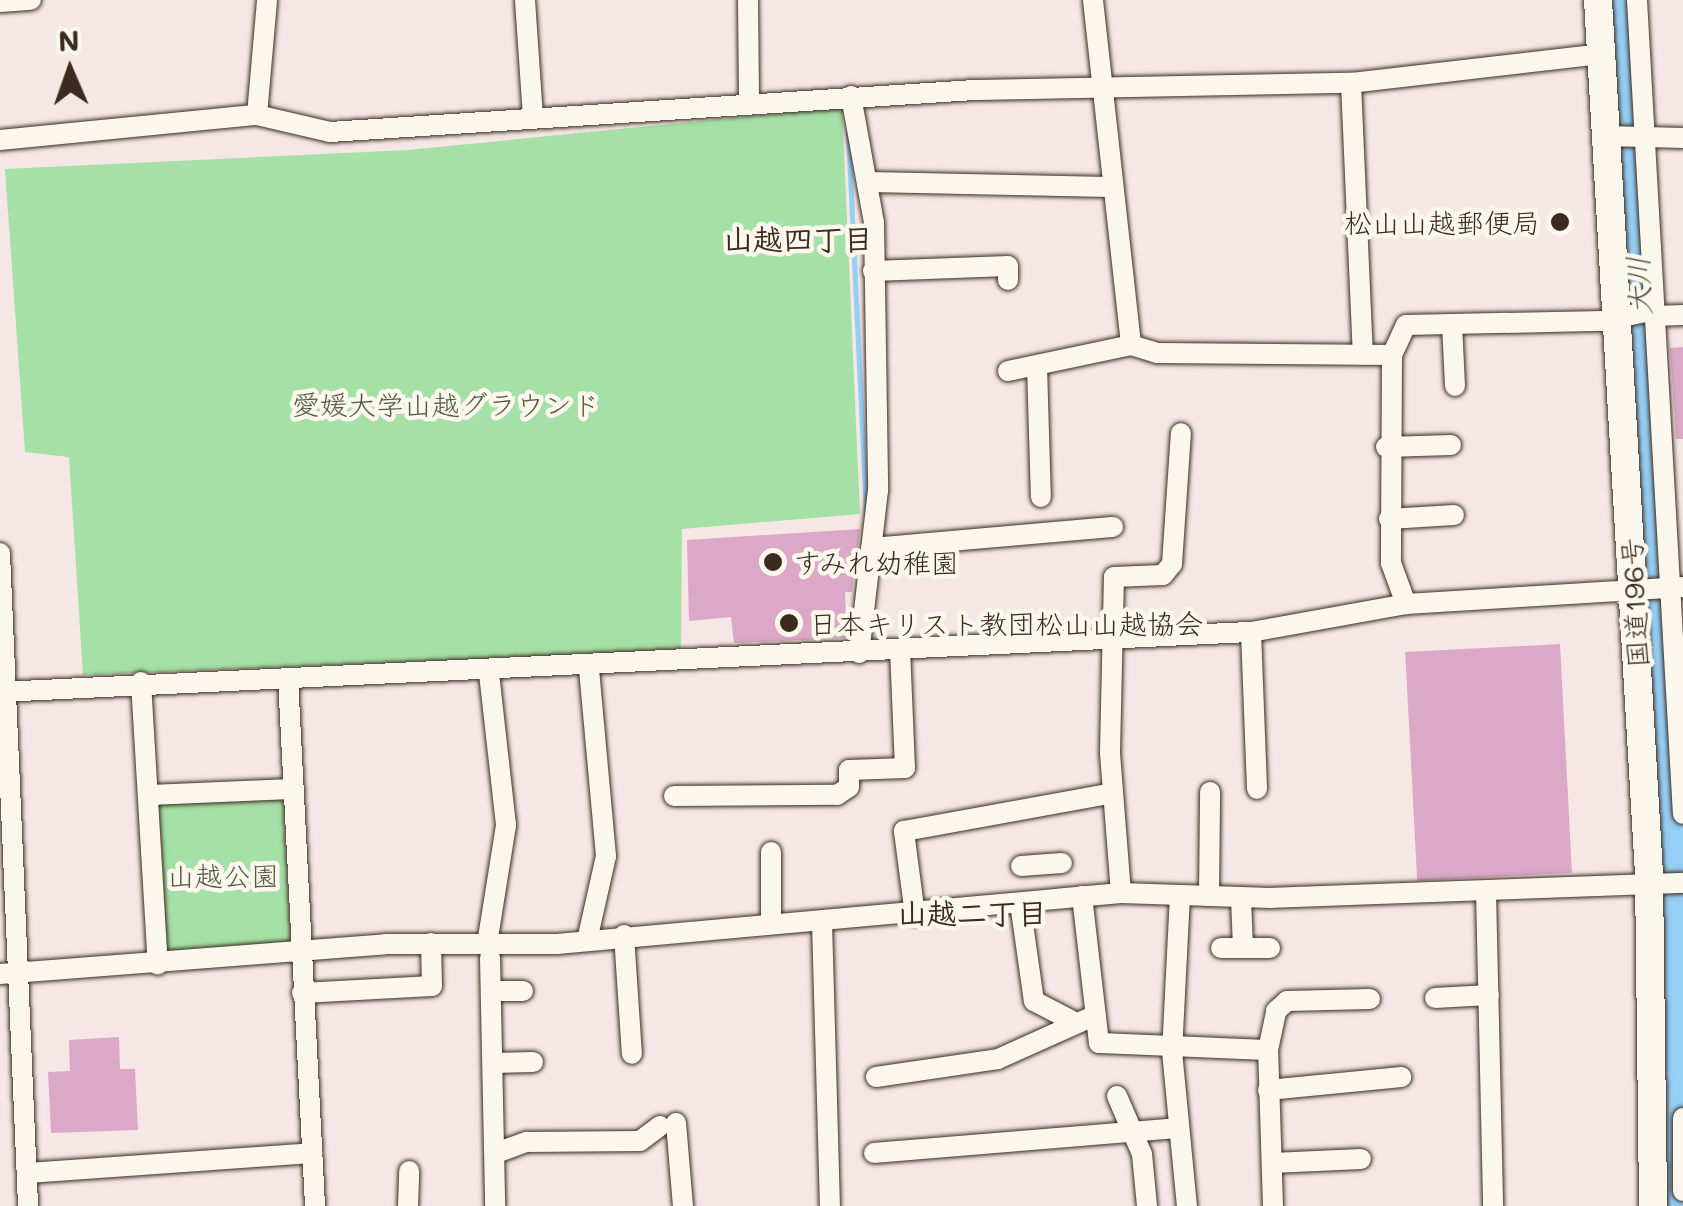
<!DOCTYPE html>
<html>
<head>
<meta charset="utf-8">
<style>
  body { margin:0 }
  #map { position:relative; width:1683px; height:1206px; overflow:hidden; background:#f5e7e5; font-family:Mali,"Klee One",sans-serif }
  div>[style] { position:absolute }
  .green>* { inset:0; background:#a5e0a6; transform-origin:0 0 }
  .stream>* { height:5px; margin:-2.5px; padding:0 2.5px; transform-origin:2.5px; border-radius:2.5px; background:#96cff5 }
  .river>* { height:30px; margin:-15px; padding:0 15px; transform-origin:15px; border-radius:15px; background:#96cff5 }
  .building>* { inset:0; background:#dba9c7; transform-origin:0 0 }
  .roads { filter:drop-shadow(0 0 2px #3b2a1e) drop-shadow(0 0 2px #3b2a1e) }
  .minor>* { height:20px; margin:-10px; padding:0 10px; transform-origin:10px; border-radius:10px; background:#fbf7ec }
  .highway>* { height:28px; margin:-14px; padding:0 14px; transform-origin:14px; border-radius:14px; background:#fbf7ec }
  .dots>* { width:28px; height:28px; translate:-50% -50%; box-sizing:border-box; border:5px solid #fbf7ec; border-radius:50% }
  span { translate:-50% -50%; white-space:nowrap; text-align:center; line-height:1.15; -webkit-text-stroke:9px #fbf7ec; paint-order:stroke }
  .poi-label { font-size:28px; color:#3b2a1e }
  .right { translate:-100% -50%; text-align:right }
  .left { translate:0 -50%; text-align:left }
  .park-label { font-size:28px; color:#565840 }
  .street-label { font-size:28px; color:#3b2a1e }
  .neighbourhood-label { font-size:30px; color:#3b2a1e; font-weight:700 }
  .water-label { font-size:30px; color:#525354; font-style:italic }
  .north { position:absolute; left:20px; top:20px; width:100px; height:100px; -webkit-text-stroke:8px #fbf7ec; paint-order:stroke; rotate:358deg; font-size:28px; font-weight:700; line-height:40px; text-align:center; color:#3b2a1e }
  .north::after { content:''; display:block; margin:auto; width:35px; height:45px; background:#3b2a1e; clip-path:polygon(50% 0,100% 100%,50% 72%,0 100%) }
</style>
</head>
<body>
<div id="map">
  <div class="green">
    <div style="clip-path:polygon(842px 107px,860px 514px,682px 529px,681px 651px,83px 675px,69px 457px,25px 452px,5px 169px,408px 150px)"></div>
    <div style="left:283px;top:795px;width:155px;height:129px;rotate:87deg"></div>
  </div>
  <div class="stream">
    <div style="left:848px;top:132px;width:384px;rotate:87.3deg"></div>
  </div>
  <div class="river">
    <div style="left:1622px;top:0;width:574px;rotate:86.8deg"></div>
    <div style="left:1657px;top:607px;width:246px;rotate:86.3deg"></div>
    <div style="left:1673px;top:852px;width:354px;rotate:90.2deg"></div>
  </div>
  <div class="building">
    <div style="clip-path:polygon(1683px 347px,1683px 439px,1676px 439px,1670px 348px)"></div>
    <div style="clip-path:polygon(860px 529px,852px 592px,845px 592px,847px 638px,734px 643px,731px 617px,689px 621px,687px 540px)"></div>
    <div style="left:1560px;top:644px;width:229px;height:155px;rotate:87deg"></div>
    <div style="clip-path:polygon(119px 1037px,120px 1069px,135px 1069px,138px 1130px,51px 1133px,48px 1072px,70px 1071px,69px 1040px)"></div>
  </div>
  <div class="roads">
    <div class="minor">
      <div style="left:525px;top:0;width:117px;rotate:86.1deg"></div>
      <div style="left:748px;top:0;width:103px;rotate:89.4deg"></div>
      <div style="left:1093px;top:0;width:347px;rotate:83.7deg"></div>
      <div style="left:1637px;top:0;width:815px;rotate:86.77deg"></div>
      <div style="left:0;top:2px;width:31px;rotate:-4deg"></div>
      <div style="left:1351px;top:83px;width:272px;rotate:87.5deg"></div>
      <div style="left:851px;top:96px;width:129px;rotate:79.7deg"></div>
      <div style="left:874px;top:223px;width:267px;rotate:89.1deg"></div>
      <div style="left:878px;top:490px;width:164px;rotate:96.6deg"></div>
      <div style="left:257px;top:115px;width:115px;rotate:-85deg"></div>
      <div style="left:1607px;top:136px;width:76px;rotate:1.5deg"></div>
      <div style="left:0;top:140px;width:258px;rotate:-5.6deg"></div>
      <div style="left:257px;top:115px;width:75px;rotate:13.1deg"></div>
      <div style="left:330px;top:132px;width:646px;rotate:-3.73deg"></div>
      <div style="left:975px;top:90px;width:376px;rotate:-1.1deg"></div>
      <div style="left:1351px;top:83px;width:252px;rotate:-6.6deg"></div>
      <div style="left:867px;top:182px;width:245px;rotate:1.2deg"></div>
      <div style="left:873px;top:271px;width:135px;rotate:-2.1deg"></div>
      <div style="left:1008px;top:266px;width:14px;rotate:90deg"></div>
      <div style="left:1655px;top:316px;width:28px;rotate:-2deg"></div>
      <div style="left:1452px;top:324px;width:62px;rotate:87.2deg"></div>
      <div style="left:1392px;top:355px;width:208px;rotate:90.3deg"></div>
      <div style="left:1391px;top:563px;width:44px;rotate:69.9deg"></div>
      <div style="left:1037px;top:366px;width:131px;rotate:88.3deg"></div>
      <div style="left:1008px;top:371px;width:126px;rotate:-11.9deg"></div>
      <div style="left:1131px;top:345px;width:27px;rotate:17deg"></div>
      <div style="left:1157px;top:353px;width:235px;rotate:0.5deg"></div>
      <div style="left:1392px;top:355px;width:33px;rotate:-65deg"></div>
      <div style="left:1406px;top:325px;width:197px;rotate:-1.2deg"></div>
      <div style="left:1603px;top:321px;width:53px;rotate:-11.9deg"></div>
      <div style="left:1386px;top:447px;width:65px;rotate:-1.8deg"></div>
      <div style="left:1389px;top:519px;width:65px;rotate:-3.5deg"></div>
      <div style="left:871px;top:548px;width:243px;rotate:-5deg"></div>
      <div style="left:0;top:553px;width:654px;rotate:87.54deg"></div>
      <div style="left:1251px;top:632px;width:157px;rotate:87.8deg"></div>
      <div style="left:288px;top:678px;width:529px;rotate:87.07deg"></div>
      <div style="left:141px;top:682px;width:283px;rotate:86.6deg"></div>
      <div style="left:0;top:692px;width:1252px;rotate:-2.75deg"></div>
      <div style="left:1251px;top:632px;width:158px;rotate:-10.2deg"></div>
      <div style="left:1406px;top:604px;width:278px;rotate:-3.5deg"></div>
      <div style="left:148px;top:795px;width:145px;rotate:-2.4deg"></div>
      <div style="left:674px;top:796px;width:163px;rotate:-0.4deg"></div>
      <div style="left:837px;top:795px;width:14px;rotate:-34deg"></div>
      <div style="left:849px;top:787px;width:17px;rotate:-90deg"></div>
      <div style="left:849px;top:770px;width:56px;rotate:-2deg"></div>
      <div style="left:905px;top:768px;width:117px;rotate:-92.4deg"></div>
      <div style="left:1021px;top:866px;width:41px;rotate:-4.2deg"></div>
      <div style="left:1486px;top:892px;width:314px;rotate:88.7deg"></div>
      <div style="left:1121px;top:893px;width:141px;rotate:-94.5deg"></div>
      <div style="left:1110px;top:752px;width:175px;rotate:-88.7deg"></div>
      <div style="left:1114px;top:577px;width:49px;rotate:-2.3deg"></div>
      <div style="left:1163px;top:575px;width:14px;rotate:-51deg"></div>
      <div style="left:1172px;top:564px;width:131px;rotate:-86.1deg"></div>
      <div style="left:1180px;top:895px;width:156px;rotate:92.9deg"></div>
      <div style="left:1172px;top:1051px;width:156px;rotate:84.5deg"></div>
      <div style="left:1082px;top:896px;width:148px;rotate:83.4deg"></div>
      <div style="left:1099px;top:1043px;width:169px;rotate:2.4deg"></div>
      <div style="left:1209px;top:896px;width:104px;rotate:-89.4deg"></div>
      <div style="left:1241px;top:898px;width:50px;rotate:87.7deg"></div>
      <div style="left:1020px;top:903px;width:99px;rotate:81.9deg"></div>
      <div style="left:1034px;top:1001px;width:47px;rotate:27.6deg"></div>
      <div style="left:915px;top:915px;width:85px;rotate:-97.5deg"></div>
      <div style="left:904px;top:831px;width:212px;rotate:-10.3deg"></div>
      <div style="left:771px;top:921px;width:69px;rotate:-90deg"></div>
      <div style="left:822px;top:922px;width:284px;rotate:88.4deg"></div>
      <div style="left:624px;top:935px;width:119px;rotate:86.2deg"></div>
      <div style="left:588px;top:936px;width:82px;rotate:-77.3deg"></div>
      <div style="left:606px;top:856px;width:187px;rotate:-95.2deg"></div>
      <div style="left:487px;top:944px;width:121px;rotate:-80.9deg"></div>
      <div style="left:506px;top:825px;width:152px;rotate:-96.4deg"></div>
      <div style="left:1221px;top:948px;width:49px"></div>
      <div style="left:490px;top:958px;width:248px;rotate:88.8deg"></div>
      <div style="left:0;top:974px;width:387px;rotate:-4.4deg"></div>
      <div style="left:386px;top:944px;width:171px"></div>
      <div style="left:557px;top:944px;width:566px;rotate:-5.17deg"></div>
      <div style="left:1121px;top:893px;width:150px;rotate:1.9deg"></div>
      <div style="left:1271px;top:898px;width:412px;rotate:-2.1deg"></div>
      <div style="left:491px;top:991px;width:32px"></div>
      <div style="left:302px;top:993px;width:130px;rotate:-3.1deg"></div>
      <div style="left:432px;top:986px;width:43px;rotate:-91.3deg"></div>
      <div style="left:1435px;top:998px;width:54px;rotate:-3.2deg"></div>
      <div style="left:493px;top:1063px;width:40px;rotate:-1.4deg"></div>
      <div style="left:876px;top:1077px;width:123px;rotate:-8.4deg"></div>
      <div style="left:998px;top:1059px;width:107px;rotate:-24.2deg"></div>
      <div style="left:1268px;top:1090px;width:134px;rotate:-5.6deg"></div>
      <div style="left:1117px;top:1096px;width:63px;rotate:66.7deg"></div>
      <div style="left:1142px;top:1154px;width:52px;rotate:84.5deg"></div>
      <div style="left:1683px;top:1118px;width:73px;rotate:90deg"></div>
      <div style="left:676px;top:1123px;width:83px;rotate:85.2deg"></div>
      <div style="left:496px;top:1153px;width:33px;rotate:-20deg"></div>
      <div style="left:527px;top:1142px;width:113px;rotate:-0.5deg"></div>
      <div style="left:640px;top:1141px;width:25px;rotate:-37deg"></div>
      <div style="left:874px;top:1153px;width:306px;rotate:-4.7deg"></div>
      <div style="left:1272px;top:1163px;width:89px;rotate:-2.6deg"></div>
      <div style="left:27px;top:1173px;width:286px;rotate:-4deg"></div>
      <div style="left:408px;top:1206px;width:35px;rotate:-88deg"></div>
      <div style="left:1273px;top:1206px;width:156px;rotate:-91.8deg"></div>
      <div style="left:1268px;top:1050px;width:40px;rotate:-78deg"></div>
      <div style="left:1276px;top:1011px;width:15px;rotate:-42deg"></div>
      <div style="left:1287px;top:1001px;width:83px;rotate:-1.4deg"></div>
    </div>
    <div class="highway">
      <div style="left:1598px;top:0;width:875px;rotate:86.66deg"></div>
      <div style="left:1649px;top:874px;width:332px;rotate:89.3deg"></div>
    </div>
  </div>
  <div class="dots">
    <div style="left:1560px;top:222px;background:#3b2a1e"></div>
    <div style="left:773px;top:562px;background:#3b2a1e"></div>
    <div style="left:789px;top:623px;background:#3b2a1e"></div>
  </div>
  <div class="poi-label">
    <span class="right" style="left:1540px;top:222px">松山山越郵便局</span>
    <span class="left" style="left:793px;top:562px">すみれ幼稚園</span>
    <span class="left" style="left:809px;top:623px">日本キリスト教団松山山越協会</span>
  </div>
  <div class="park-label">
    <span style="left:446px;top:404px">愛媛大学山越グラウンド</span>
    <span style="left:223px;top:875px">山越公園</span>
  </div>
  <div class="street-label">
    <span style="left:1634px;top:603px;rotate:-93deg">国道196号</span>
  </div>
  <div class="neighbourhood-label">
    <span style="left:798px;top:238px">山越四丁目</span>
    <span style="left:972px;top:912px">山越二丁目</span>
  </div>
  <div class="water-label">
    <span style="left:1638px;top:286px;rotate:-93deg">大川</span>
  </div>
  <div class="north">N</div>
</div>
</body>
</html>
